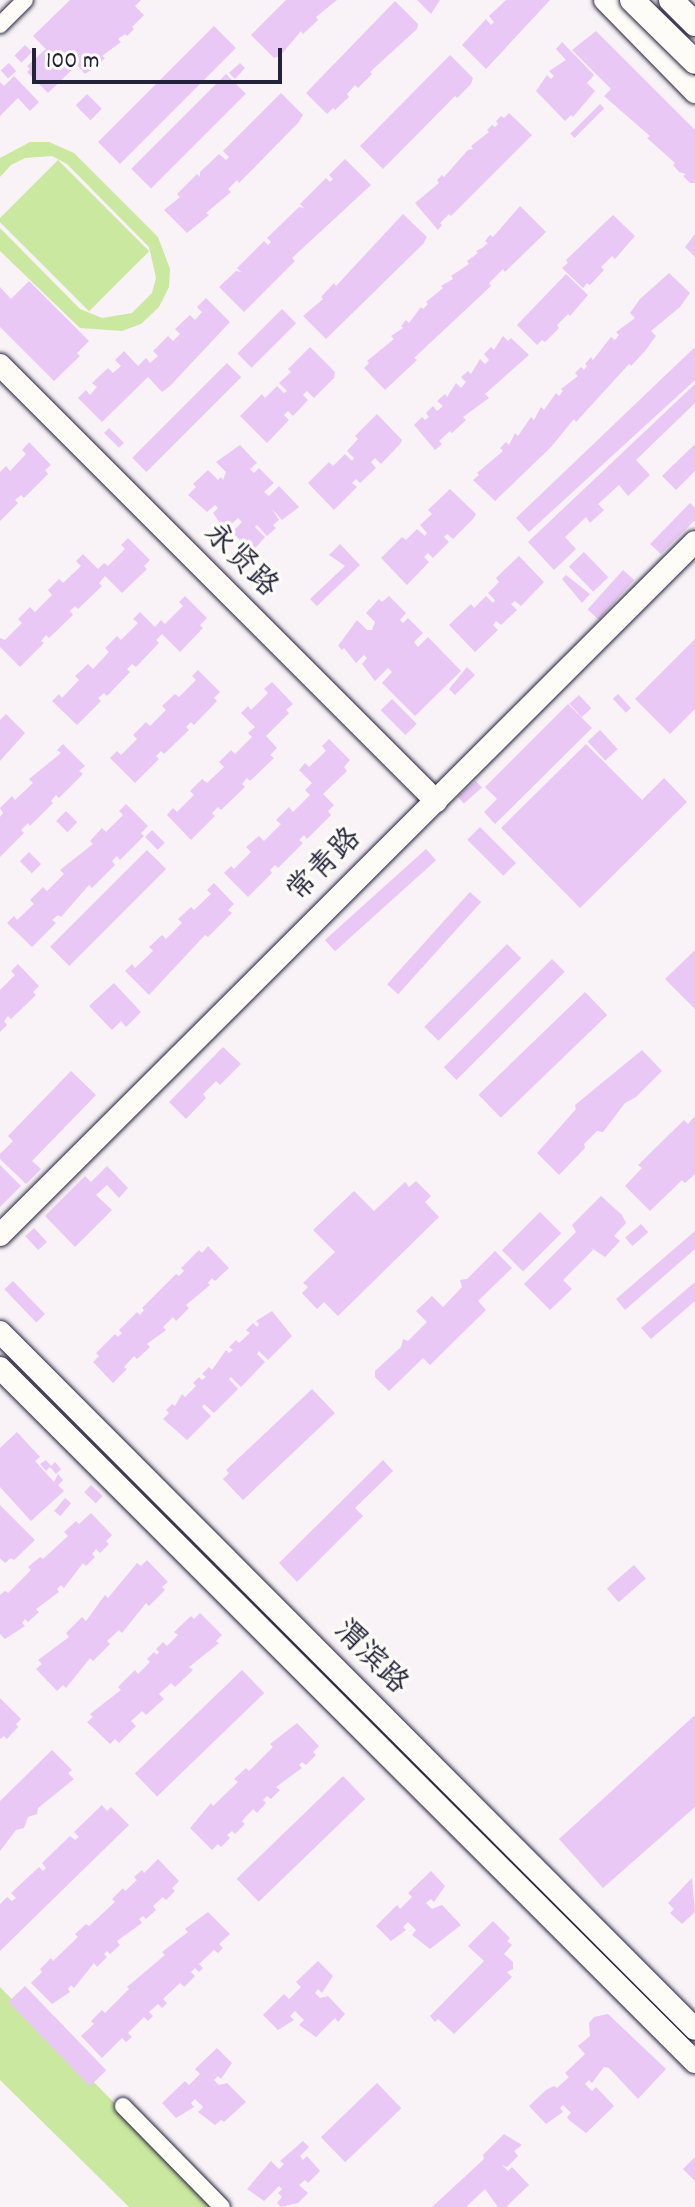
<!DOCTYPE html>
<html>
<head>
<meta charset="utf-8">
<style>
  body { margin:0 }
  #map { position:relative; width:695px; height:2207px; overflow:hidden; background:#f9f2f7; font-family:Dekko,"LXGW WenKai TC",sans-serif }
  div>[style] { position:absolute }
  .green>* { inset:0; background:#cae8a0; transform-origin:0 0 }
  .building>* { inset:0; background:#e9c8f5; transform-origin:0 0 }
  .roads { filter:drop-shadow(0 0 2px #22223b) drop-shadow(0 0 2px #22223b) }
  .street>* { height:16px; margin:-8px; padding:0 8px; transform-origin:8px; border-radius:8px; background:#fdfcf7 }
  .secondary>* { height:22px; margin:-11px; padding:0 11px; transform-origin:11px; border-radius:11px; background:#fdfcf7 }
  .bridges { filter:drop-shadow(0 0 2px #22223b) drop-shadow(0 0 2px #22223b) }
  .primary-bridge>* { height:24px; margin:-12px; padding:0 12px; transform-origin:12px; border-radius:12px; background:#fdfcf7 }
  span { translate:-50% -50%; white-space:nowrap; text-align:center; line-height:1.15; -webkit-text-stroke:7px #fdfcf7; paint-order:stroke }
  .street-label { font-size:30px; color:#22223b }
  .scale { position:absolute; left:32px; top:48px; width:250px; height:36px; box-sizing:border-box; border:4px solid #22223b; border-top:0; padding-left:10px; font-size:24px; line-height:28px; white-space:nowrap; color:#22223b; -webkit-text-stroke:6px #fdfcf7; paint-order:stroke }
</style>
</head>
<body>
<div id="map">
  <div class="green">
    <div style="clip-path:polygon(30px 142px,49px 142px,74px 153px,158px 237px,170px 269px,169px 287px,159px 307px,141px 324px,122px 331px,80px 328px,0 251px,0 228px,80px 309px,102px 318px,132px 313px,152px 293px,156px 278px,149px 247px,67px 164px,52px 156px,25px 158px,11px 165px,0 177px,0 158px)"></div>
    <div style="left:58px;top:160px;width:129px;height:85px;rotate:45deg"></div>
    <div style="clip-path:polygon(0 1987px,217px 2207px,129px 2207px,0 2080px)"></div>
  </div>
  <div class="building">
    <div style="clip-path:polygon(70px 0,141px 0,135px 6px,144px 15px,132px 27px,134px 29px,127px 36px,125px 34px,118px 39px,121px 42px,102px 56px,105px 58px,97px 66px,85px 74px,77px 65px,48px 93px,27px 72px,30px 69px,27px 66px,46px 49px,33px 36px)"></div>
    <div style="clip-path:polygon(286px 0,337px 0,316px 17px,318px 20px,303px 34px,301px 31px,280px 56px,274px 58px,251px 35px)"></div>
    <div style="clip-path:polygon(417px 0,440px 0,431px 14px)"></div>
    <div style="clip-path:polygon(506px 0,550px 0,486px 69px,462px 45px,486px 19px,491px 25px,494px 22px,489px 16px)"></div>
    <div style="clip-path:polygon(395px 1px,418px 24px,417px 29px,370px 72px,372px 74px,358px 88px,355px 85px,347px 94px,349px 97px,335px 110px,333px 108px,327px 114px,306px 93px)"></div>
    <div style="left:214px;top:26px;width:31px;height:164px;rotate:45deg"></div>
    <div style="clip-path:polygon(596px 31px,695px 130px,695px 183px,690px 183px,683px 176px,686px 174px,679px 172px,673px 165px,675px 163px,647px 138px,650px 136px,604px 96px,611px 89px,572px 50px)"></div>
    <div style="clip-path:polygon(562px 42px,594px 75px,587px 83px,595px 91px,573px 117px,571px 115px,565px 121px,536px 91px,547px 75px,551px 79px,554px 76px,549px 71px,566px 60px,556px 49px)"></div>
    <div style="left:25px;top:45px;width:10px;height:15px;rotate:45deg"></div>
    <div style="clip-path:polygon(450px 55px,473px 78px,471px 84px,457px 98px,455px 96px,383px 169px,360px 146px)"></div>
    <div style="left:9px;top:63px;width:11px;height:11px;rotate:49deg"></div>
    <div style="clip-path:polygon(240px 63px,245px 68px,235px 79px,229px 73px)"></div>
    <div style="left:226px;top:74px;width:28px;height:134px;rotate:45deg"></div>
    <div style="clip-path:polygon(14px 76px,39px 102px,30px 111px,18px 98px,0 116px,0 82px,4px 86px)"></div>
    <div style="clip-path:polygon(281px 93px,303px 115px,298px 123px,239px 183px,237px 180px,228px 189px,231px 192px,206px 213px,209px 215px,187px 233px,164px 210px,180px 197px,177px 194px,197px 174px,200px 177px,200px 172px,219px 154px,226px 160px,229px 157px,223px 151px)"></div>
    <div style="left:87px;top:94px;width:21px;height:16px;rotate:45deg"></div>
    <div style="left:600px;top:104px;width:6px;height:42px;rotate:45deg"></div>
    <div style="clip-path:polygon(509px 113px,532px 135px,451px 216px,449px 214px,440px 223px,442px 225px,438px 230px,415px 203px,439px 183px,437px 180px,442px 175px,444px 177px,468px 150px,473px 149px,471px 146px,489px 132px,487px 130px,492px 125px,495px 127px,498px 124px,496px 121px,501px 116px,504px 118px)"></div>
    <div style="clip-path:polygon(345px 159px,371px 185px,292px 258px,295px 261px,244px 312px,219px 287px,236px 271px,241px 272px,237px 268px,264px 241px,268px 245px,271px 242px,267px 238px,299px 207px,304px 208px,300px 204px,326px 178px,330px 182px,333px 179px,329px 175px)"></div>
    <div style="clip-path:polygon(520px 206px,546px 232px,505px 272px,503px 269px,489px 283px,491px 286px,414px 358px,417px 360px,385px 390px,364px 368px,369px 363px,367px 361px,394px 339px,391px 336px,403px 328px,401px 326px,406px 320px,409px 323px,421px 307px,423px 309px,428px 304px,426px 302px,443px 288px,441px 286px,453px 279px,451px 276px,469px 264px,467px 261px,478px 253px,476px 251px,482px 248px,488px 243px,485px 241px,490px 235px,493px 237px)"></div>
    <div style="clip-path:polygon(403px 214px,427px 237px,423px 244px,326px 339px,303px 316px,323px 299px,321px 297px,334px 283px,336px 286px)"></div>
    <div style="clip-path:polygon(613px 215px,635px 236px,615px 259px,612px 256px,601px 267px,604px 270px,590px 285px,587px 283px,583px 288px,562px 268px,568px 263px,566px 260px)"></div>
    <div style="clip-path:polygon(695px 234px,695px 257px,685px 247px)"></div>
    <div style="clip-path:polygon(669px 273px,690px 293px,680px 307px,651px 331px,656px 336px,645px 351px,631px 366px,629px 364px,576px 422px,574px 419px,551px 447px,495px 501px,473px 480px,479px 475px,477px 473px,503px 451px,500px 448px,506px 442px,509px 445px,515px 433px,518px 436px,531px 417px,534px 420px,541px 407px,544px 410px,556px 393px,559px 396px,563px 391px,561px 389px,578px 376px,575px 373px,581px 367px,584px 370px,587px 366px,585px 364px,591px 357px,593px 360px,611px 337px,615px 340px,619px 335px,616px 332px,635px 318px,630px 313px,640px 299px)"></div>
    <div style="clip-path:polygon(566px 274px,588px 295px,570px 316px,568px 314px,557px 325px,559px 328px,545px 342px,542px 340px,537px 345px,517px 325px)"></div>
    <div style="clip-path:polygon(29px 281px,89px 341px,77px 353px,80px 356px,54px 381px,0 327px,0 287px,11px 299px)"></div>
    <div style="clip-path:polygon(206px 298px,230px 322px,170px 386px,162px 392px,148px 377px,102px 422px,78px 398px,86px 390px,90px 395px,97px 387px,92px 383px,108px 368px,113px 373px,121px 366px,115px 360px,124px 351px,138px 366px,146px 358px,150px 363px,158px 356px,153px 351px,168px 336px,173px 341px,180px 334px,175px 329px,190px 315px,195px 320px,202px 312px,197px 307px)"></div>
    <div style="left:282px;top:309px;width:20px;height:63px;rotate:45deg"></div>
    <div style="clip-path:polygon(503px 336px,508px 341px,511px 338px,529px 355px,485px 394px,489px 398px,463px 417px,466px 420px,452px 433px,450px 431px,439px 441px,442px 444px,435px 450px,414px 425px,422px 417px,425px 420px,429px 417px,426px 413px,433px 406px,437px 411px,443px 406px,437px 401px,445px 394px,447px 397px,456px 383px,461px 388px,466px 382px,461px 377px,468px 371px,471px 374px,480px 359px,485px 364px,489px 360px,484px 354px,491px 347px,494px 350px)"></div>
    <div style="clip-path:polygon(310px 347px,335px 372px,334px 378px,314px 398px,307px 391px,303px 395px,308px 400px,293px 416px,288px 411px,284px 415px,289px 420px,267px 443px,240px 416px,262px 394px,265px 398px,277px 386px,284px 393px,287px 391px,279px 383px,291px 372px,288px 369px)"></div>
    <div style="clip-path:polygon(695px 347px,695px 380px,529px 532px,516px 518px)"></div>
    <div style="left:227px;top:363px;width:20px;height:134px;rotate:45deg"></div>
    <div style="clip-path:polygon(695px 384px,695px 403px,636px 460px,650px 475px,628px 496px,619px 485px,598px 504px,604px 510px,590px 523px,586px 517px,565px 537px,576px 549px,554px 570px,528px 542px)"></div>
    <div style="clip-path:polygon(377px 414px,402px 440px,400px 444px,381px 464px,375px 458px,371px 462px,376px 468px,360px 483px,356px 479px,352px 483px,357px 487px,334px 510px,308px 483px,329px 462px,333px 466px,345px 454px,352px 461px,354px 458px,347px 451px,358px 439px,355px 436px)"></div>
    <div style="left:109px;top:428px;width:21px;height:7px;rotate:45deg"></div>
    <div style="clip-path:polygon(29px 442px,51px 465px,45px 470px,48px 474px,24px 498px,21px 495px,15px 500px,18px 503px,0 521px,0 472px,6px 466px,10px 471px,26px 454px,22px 450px)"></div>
    <div style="clip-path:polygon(695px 444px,695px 471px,676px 490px,662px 476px)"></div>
    <div style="clip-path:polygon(240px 445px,257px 463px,250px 469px,254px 473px,259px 468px,274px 483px,264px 492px,269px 496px,279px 486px,299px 507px,282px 520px,272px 509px,279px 520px,273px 525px,276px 528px,267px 536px,257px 525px,255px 527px,265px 537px,252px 552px,232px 532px,242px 522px,238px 518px,225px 530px,213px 513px,218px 508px,215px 505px,207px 512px,188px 495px,196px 487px,193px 484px,208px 470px,218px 480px,221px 477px,223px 480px,226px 472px,216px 462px)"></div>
    <div style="clip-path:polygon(450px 489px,476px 514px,473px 519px,453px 539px,447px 534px,444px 537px,449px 542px,433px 558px,428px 553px,424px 557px,429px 562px,407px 585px,381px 558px,402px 537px,406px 540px,417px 529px,425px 536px,427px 533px,420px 525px,432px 514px,428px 510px)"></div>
    <div style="clip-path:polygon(690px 503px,695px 508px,695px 520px,661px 554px,650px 544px)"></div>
    <div style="clip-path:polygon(128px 538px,150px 560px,144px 566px,147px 569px,122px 593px,105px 576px,99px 583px,102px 586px,78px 609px,75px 606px,70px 611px,73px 615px,49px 638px,46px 635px,41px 641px,44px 643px,20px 667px,0 647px,0 638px,5px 640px,22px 623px,18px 619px,30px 607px,35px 612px,52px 595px,48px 590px,59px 579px,63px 583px,81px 566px,76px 561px,83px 554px,98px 569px,104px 563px,108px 566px,125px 549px,121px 545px)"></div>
    <div style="clip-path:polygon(340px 544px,360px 565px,317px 606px,310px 599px,345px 566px,329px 555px)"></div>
    <div style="left:584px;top:552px;width:35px;height:21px;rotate:46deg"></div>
    <div style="clip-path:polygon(519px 556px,544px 582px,521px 606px,515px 601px,511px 604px,517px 610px,501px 625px,496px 621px,493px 625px,498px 630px,475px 652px,449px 625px,471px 604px,474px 608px,486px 596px,493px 603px,495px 600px,488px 593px,499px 582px,496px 578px)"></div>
    <div style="left:623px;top:570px;width:15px;height:53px;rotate:42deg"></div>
    <div style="clip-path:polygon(566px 575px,590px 594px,582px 603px,562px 579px)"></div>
    <div style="clip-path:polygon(185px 596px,207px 618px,200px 625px,203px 628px,180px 652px,162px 634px,156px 640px,159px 643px,136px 667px,132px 664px,127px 669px,130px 672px,107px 696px,104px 693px,98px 698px,101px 701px,77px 725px,52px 701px,59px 694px,62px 698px,79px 680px,75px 676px,88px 664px,93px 669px,109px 652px,105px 648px,117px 636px,121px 640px,138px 623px,133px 619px,140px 612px,155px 627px,161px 620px,165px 624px,183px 606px,179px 602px)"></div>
    <div style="clip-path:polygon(389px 596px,406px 613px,400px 620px,403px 623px,408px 618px,423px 633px,414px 642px,418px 647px,428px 637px,461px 671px,415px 716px,382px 683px,392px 672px,388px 668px,375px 681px,362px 664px,367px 658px,364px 655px,356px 663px,344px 648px,342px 650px,338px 646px,357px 620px,367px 630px,372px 630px,375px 622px,366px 613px,379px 599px,382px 602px)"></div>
    <div style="clip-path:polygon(695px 639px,695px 709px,670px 734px,635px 699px)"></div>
    <div style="clip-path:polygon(467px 667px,475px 675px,455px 695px,449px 689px)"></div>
    <div style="clip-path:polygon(198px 670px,220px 692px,214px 698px,217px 701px,194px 725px,191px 722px,186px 727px,189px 730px,164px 754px,161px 751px,156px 756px,159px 759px,135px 783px,110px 758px,117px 751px,121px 755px,137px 739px,133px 735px,146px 722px,150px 726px,166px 710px,162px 706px,175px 694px,179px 697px,196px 680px,192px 676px)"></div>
    <div style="clip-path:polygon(272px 682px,293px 704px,286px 710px,289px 713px,266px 736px,277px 748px,270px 755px,274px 758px,250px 781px,247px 778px,242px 784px,245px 787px,221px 810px,218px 807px,212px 813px,215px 816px,191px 840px,167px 815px,173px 808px,177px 812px,194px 795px,190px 791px,202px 779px,207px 783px,224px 767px,219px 762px,231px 750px,235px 754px,252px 737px,248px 733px,255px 727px,241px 713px,248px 706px,251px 710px,268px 693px,264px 689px)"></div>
    <div style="left:618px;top:694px;width:19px;height:7px;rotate:47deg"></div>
    <div style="left:579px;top:695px;width:18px;height:13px;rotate:47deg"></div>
    <div style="left:392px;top:699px;width:35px;height:16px;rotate:45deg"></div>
    <div style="clip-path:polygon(568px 704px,592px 728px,495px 824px,484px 812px,497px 799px,485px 787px)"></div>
    <div style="clip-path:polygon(6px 714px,25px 733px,0 761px,0 720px)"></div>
    <div style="left:600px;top:730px;width:26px;height:17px;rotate:47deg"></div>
    <div style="clip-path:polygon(329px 739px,350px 760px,344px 767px,347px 771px,323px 794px,334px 805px,328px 811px,331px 815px,307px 839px,304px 835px,299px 840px,303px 843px,278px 868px,275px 865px,270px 870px,272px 873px,248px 897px,224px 873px,231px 866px,234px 869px,251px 852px,246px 847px,259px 836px,264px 841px,281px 824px,276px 820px,289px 807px,293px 812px,310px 795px,305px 790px,312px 783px,299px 770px,305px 763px,309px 767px,326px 751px,322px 746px)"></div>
    <div style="clip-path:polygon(63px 744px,85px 766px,79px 771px,83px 774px,59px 798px,56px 795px,51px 801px,53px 803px,30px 826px,28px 823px,21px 830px,24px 833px,0 857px,0 817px,3px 813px,0 808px,12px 796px,15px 800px,33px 783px,29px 779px,61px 753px,57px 750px)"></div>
    <div style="clip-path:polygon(586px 744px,642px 800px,664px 778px,687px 802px,580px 908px,501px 828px)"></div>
    <div style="left:476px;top:781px;width:9px;height:24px;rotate:49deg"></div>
    <div style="clip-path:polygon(126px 804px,148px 826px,141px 833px,144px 836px,120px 860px,117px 856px,112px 861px,115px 865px,92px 888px,89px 885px,61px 917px,58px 915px,52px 920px,56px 923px,32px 947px,7px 923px,14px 916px,17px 920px,34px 904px,30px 900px,43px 887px,47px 891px,64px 874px,60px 870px,93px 844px,90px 841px,102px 828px,106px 832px,123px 815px,119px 811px)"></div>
    <div style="left:66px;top:811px;width:16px;height:14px;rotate:45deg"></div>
    <div style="left:480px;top:827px;width:51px;height:18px;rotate:45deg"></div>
    <div style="left:152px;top:830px;width:18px;height:10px;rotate:45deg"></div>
    <div style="left:426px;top:849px;width:15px;height:136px;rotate:48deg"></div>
    <div style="left:147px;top:850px;width:27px;height:137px;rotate:45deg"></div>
    <div style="left:29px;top:852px;width:17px;height:13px;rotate:45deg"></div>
    <div style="clip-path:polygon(214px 883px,234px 904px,228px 910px,232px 913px,208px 937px,205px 935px,149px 995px,125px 971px,132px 964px,135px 968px,153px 951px,149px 947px,162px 935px,166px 939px,182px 923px,178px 919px,191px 907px,194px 910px,211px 894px,207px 890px)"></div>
    <div style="left:470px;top:892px;width:15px;height:124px;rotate:42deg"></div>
    <div style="left:507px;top:944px;width:20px;height:117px;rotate:45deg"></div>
    <div style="clip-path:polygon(695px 950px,695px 1009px,665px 979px)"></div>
    <div style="left:552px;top:959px;width:18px;height:153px;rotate:45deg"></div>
    <div style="clip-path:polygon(18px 964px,39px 986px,33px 992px,36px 995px,11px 1019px,8px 1016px,4px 1021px,7px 1025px,0 1032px,0 990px,15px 975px,11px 971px)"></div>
    <div style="clip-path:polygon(114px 983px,141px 1012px,126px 1027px,121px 1021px,112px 1030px,89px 1006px)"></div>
    <div style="left:585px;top:992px;width:32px;height:148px;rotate:46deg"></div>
    <div style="clip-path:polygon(223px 1047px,241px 1064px,220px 1085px,216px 1081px,203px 1094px,206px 1098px,186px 1119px,169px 1102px)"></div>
    <div style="clip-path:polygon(642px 1050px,662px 1071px,636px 1097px,625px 1103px,603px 1132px,597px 1131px,584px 1144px,585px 1148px,559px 1175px,537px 1153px,576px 1109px,575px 1105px)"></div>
    <div style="clip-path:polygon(71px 1071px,96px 1095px,32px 1161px,41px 1169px,26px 1184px,0 1159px,0 1154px,13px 1141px,8px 1136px)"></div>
    <div style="clip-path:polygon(695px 1116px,695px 1174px,685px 1183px,682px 1180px,650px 1211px,625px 1186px,642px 1168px,638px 1165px,684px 1120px,688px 1124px)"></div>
    <div style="clip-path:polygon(0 1165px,21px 1186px,0 1207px)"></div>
    <div style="clip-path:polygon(107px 1166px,128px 1188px,119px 1198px,107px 1185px,96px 1195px,112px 1210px,75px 1247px,45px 1216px,85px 1176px,91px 1182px)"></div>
    <div style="clip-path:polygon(416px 1181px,431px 1196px,425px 1202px,439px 1217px,338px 1316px,324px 1302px,317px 1309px,302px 1293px,308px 1287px,303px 1283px,335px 1252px,313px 1230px,354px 1191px,374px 1211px,405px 1182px,409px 1187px)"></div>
    <div style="clip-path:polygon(601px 1196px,622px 1215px,626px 1223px,614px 1236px,620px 1241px,605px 1257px,590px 1247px,593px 1250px,563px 1280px,572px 1289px,550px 1310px,524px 1284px,576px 1232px,572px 1225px)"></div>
    <div style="left:540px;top:1212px;width:30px;height:54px;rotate:45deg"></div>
    <div style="left:641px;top:1224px;width:11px;height:21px;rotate:49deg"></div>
    <div style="left:34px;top:1228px;width:19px;height:12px;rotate:47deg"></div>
    <div style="clip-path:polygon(695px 1231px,695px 1249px,625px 1310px,616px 1299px)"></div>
    <div style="clip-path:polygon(208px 1246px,229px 1268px,215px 1281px,212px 1278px,208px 1283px,210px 1285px,186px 1305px,189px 1308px,176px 1321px,173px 1317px,163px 1327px,166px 1330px,147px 1344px,150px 1347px,137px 1359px,134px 1356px,124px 1367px,127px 1369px,113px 1383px,93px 1362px,99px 1356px,96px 1353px,115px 1334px,118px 1337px,122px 1333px,119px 1330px,137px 1312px,140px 1315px,144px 1310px,142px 1308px,176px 1274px,179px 1276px,184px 1271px,181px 1268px,199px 1250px,202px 1253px)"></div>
    <div style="clip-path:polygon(495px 1251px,512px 1268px,478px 1301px,486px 1310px,430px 1365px,423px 1358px,389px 1391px,375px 1377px,375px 1371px,401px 1347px,403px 1339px,408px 1341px,427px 1322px,416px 1311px,432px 1296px,443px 1307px,462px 1287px,460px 1280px,467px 1279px)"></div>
    <div style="left:13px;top:1281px;width:46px;height:12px;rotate:46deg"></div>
    <div style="clip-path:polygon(695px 1282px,695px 1301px,651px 1339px,641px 1328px)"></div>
    <div style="clip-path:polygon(272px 1311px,292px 1336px,268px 1360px,259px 1351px,257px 1354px,265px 1362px,241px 1387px,231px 1377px,229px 1379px,238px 1389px,214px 1413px,204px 1404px,202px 1407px,211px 1416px,187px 1440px,163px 1419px,169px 1413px,166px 1410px,172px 1404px,175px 1406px,182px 1394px,185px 1397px,196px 1386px,193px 1383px,199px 1377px,202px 1380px,206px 1377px,202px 1374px,209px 1367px,212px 1370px,226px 1350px,229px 1353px,233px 1350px,229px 1347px,236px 1340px,239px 1343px,250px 1333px,246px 1330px,253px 1323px,257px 1327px,259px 1324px,256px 1321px)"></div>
    <div style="clip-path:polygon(312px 1389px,335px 1413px,243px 1500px,223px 1479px,229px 1473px,226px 1470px)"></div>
    <div style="clip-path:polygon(17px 1432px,40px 1457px,35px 1461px,54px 1482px,58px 1474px,63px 1480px,58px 1485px,64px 1491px,31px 1521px,0 1487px,0 1448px)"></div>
    <div style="clip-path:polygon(46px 1460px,51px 1466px,55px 1462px,61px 1469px,56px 1474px,50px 1467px,46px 1471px,40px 1464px)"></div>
    <div style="clip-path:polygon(383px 1460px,393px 1471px,355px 1508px,363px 1516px,297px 1582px,279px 1563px)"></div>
    <div style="left:91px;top:1485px;width:16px;height:10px;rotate:43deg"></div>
    <div style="left:65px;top:1498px;width:8px;height:17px;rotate:40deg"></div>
    <div style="clip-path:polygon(0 1505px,35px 1540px,14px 1560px,11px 1558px,5px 1563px,0 1558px)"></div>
    <div style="clip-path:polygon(91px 1513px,112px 1535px,106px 1541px,109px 1544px,100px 1553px,96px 1549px,92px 1554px,95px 1557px,86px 1566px,83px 1563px,64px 1588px,61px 1585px,57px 1589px,59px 1592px,36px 1609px,39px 1612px,28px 1622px,25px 1619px,22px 1623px,25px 1626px,5px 1639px,0 1634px,0 1595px,5px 1591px,8px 1593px,31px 1570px,28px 1567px,40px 1557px,43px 1559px,68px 1536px,64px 1532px,76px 1521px,79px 1524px)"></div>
    <div style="clip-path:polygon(147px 1560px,168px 1582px,162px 1587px,165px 1590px,149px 1606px,146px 1603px,122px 1633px,119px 1630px,107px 1641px,110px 1644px,93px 1661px,90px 1658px,66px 1688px,63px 1685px,57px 1691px,36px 1669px,42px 1664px,38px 1660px,69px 1637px,66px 1633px,82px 1617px,86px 1621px,105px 1595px,108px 1598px,137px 1563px,141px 1566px)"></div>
    <div style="left:634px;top:1565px;width:18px;height:36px;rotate:49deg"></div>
    <div style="clip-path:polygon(200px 1613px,222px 1635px,216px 1641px,219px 1643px,189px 1667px,193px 1670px,175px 1687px,171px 1683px,159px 1694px,164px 1699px,146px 1715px,142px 1711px,131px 1721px,136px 1726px,119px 1743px,115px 1739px,110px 1744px,87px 1722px,93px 1717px,90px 1714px,121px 1690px,118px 1687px,135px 1670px,138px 1674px,150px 1662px,147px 1659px,154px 1652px,157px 1655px,159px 1652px,156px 1649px,163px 1642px,167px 1646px,178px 1635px,174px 1632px,191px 1616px,194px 1619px)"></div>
    <div style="left:242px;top:1670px;width:32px;height:149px;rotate:46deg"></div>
    <div style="clip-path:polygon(0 1698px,21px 1719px,16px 1724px,18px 1727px,7px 1739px,4px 1736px,0 1739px)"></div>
    <div style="clip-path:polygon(695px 1715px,695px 1807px,603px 1888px,559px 1839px)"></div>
    <div style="clip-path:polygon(297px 1723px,319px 1746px,313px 1752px,316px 1755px,306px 1765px,302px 1762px,299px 1765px,302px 1768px,276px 1787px,280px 1790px,271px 1799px,267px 1796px,263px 1800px,266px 1803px,257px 1813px,253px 1809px,242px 1821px,245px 1824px,235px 1834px,232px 1831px,227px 1835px,230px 1838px,221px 1847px,218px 1844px,212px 1850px,190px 1828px,211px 1803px,213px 1806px,238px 1782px,234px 1779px,246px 1768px,249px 1771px,273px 1747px,270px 1744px)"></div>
    <div style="clip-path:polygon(52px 1750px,72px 1770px,68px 1773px,74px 1779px,38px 1808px,37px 1814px,28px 1817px,24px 1828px,16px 1830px,0 1851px,0 1801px)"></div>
    <div style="left:343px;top:1776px;width:32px;height:148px;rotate:46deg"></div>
    <div style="clip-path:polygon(102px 1805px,107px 1811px,111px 1807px,129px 1825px,0 1951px,0 1904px,7px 1897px,12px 1901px,16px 1898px,11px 1893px,39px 1867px,43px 1871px,46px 1868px,42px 1863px,70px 1836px,75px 1840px,79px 1837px,74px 1832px)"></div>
    <div style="clip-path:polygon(158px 1859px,179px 1881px,172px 1888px,175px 1891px,166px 1900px,163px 1897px,153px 1906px,156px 1910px,146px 1919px,143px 1916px,139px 1919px,142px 1923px,117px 1941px,120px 1945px,110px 1954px,107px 1951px,104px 1954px,107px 1957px,97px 1967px,94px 1963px,74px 1988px,71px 1985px,68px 1989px,70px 1992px,52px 2004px,31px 1983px,42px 1972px,40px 1969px,51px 1958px,53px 1961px,78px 1937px,75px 1934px,86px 1924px,89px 1926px,115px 1902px,112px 1899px,123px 1888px,125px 1891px,137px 1880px,134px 1877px,142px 1870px,144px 1873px)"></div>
    <div style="clip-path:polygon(431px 1871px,445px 1886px,434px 1902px,431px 1899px,426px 1903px,432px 1909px,442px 1905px,461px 1925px,430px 1949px,412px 1935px,416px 1930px,408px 1922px,403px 1927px,406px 1930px,391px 1941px,376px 1926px,397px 1905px,400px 1909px,412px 1897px,408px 1893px)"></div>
    <div style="clip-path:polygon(692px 1878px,695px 1912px,682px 1924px,670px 1913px,674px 1909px,668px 1903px)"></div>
    <div style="clip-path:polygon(208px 1912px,230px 1934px,219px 1944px,223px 1948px,218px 1953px,214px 1950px,199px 1964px,203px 1968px,199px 1972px,195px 1968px,191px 1972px,195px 1976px,184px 1987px,180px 1983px,163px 1999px,167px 2003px,162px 2008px,158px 2004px,149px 2012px,153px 2016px,148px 2021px,144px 2017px,128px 2033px,132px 2037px,126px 2042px,122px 2038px,102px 2058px,81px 2036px,94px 2024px,91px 2021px,102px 2010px,105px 2013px,129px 1989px,127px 1987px,165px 1955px,162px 1952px,188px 1932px,185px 1929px)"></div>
    <div style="clip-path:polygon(493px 1921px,510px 1938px,507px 1941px,512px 1945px,504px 1954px,513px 1962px,513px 1969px,507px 1972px,512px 1977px,454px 2034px,438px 2019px,435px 2022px,430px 2016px,484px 1961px,468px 1946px)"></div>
    <div style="clip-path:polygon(318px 1961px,333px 1976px,322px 1993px,318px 1989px,315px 1993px,320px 1998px,328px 1996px,345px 2014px,338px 2022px,335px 2018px,316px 2037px,299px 2025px,304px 2020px,295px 2011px,290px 2016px,294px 2020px,278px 2030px,263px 2015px,284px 1994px,289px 1999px,301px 1987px,296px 1982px)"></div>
    <div style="left:25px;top:1986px;width:117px;height:23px;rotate:46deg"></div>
    <div style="clip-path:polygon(608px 2014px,666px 2069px,638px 2099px,609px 2068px,604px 2067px,592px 2083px,589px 2080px,585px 2084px,592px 2091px,596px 2087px,614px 2106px,609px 2111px,586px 2133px,569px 2120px,567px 2117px,571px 2113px,563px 2105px,560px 2108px,563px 2112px,546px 2124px,529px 2106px,546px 2090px,554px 2086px,557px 2088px,569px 2077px,565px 2073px,585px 2054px,578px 2046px,590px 2036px,589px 2023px,594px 2017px)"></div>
    <div style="clip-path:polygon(217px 2048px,232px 2063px,221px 2079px,218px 2076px,214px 2080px,219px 2085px,227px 2083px,246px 2102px,224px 2122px,221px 2120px,215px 2125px,198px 2112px,203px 2107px,195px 2099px,191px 2103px,194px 2107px,176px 2118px,162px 2103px,185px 2081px,189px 2085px,200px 2074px,195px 2069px)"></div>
    <div style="left:377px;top:2083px;width:35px;height:78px;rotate:46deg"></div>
    <div style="clip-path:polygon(504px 2134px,522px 2145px,514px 2151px,518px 2156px,507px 2167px,502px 2165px,508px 2171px,512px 2167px,529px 2185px,506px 2207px,498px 2207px,485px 2189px,466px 2207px,432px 2207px,484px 2159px,483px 2155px)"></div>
    <div style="clip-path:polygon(303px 2141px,309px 2147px,300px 2156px,303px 2160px,307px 2156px,320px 2171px,308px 2183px,305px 2180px,299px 2185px,308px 2193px,298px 2203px,281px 2207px,277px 2203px,282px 2197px,278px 2193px,282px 2189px,279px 2186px,264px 2201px,247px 2189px,271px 2161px,279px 2169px,284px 2164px,280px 2161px)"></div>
    <div style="clip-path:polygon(695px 2157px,695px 2181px,683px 2169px)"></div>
  </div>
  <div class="roads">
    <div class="street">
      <div style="left:0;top:25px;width:35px;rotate:-45deg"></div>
      <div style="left:123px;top:2106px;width:141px;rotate:45.6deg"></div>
    </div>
    <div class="secondary">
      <div style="left:605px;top:0;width:129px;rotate:45.6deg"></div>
      <div style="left:0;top:365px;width:617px;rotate:45deg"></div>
      <div style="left:0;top:1235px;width:981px;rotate:-44.92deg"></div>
      <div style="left:0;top:1332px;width:984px;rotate:45.08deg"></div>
      <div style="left:0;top:1368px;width:982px;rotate:44.96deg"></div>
    </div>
  </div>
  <div class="bridges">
    <div class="primary-bridge">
      <div style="left:632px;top:0;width:88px;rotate:44.5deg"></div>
      <div style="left:671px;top:0;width:34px;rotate:45deg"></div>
    </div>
  </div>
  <div class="street-label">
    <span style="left:239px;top:562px;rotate:45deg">永贤路</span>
    <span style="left:326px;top:867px;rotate:-45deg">常青路</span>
    <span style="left:369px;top:1659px;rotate:45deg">渭滨路</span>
  </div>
  <div class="scale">100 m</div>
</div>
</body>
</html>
